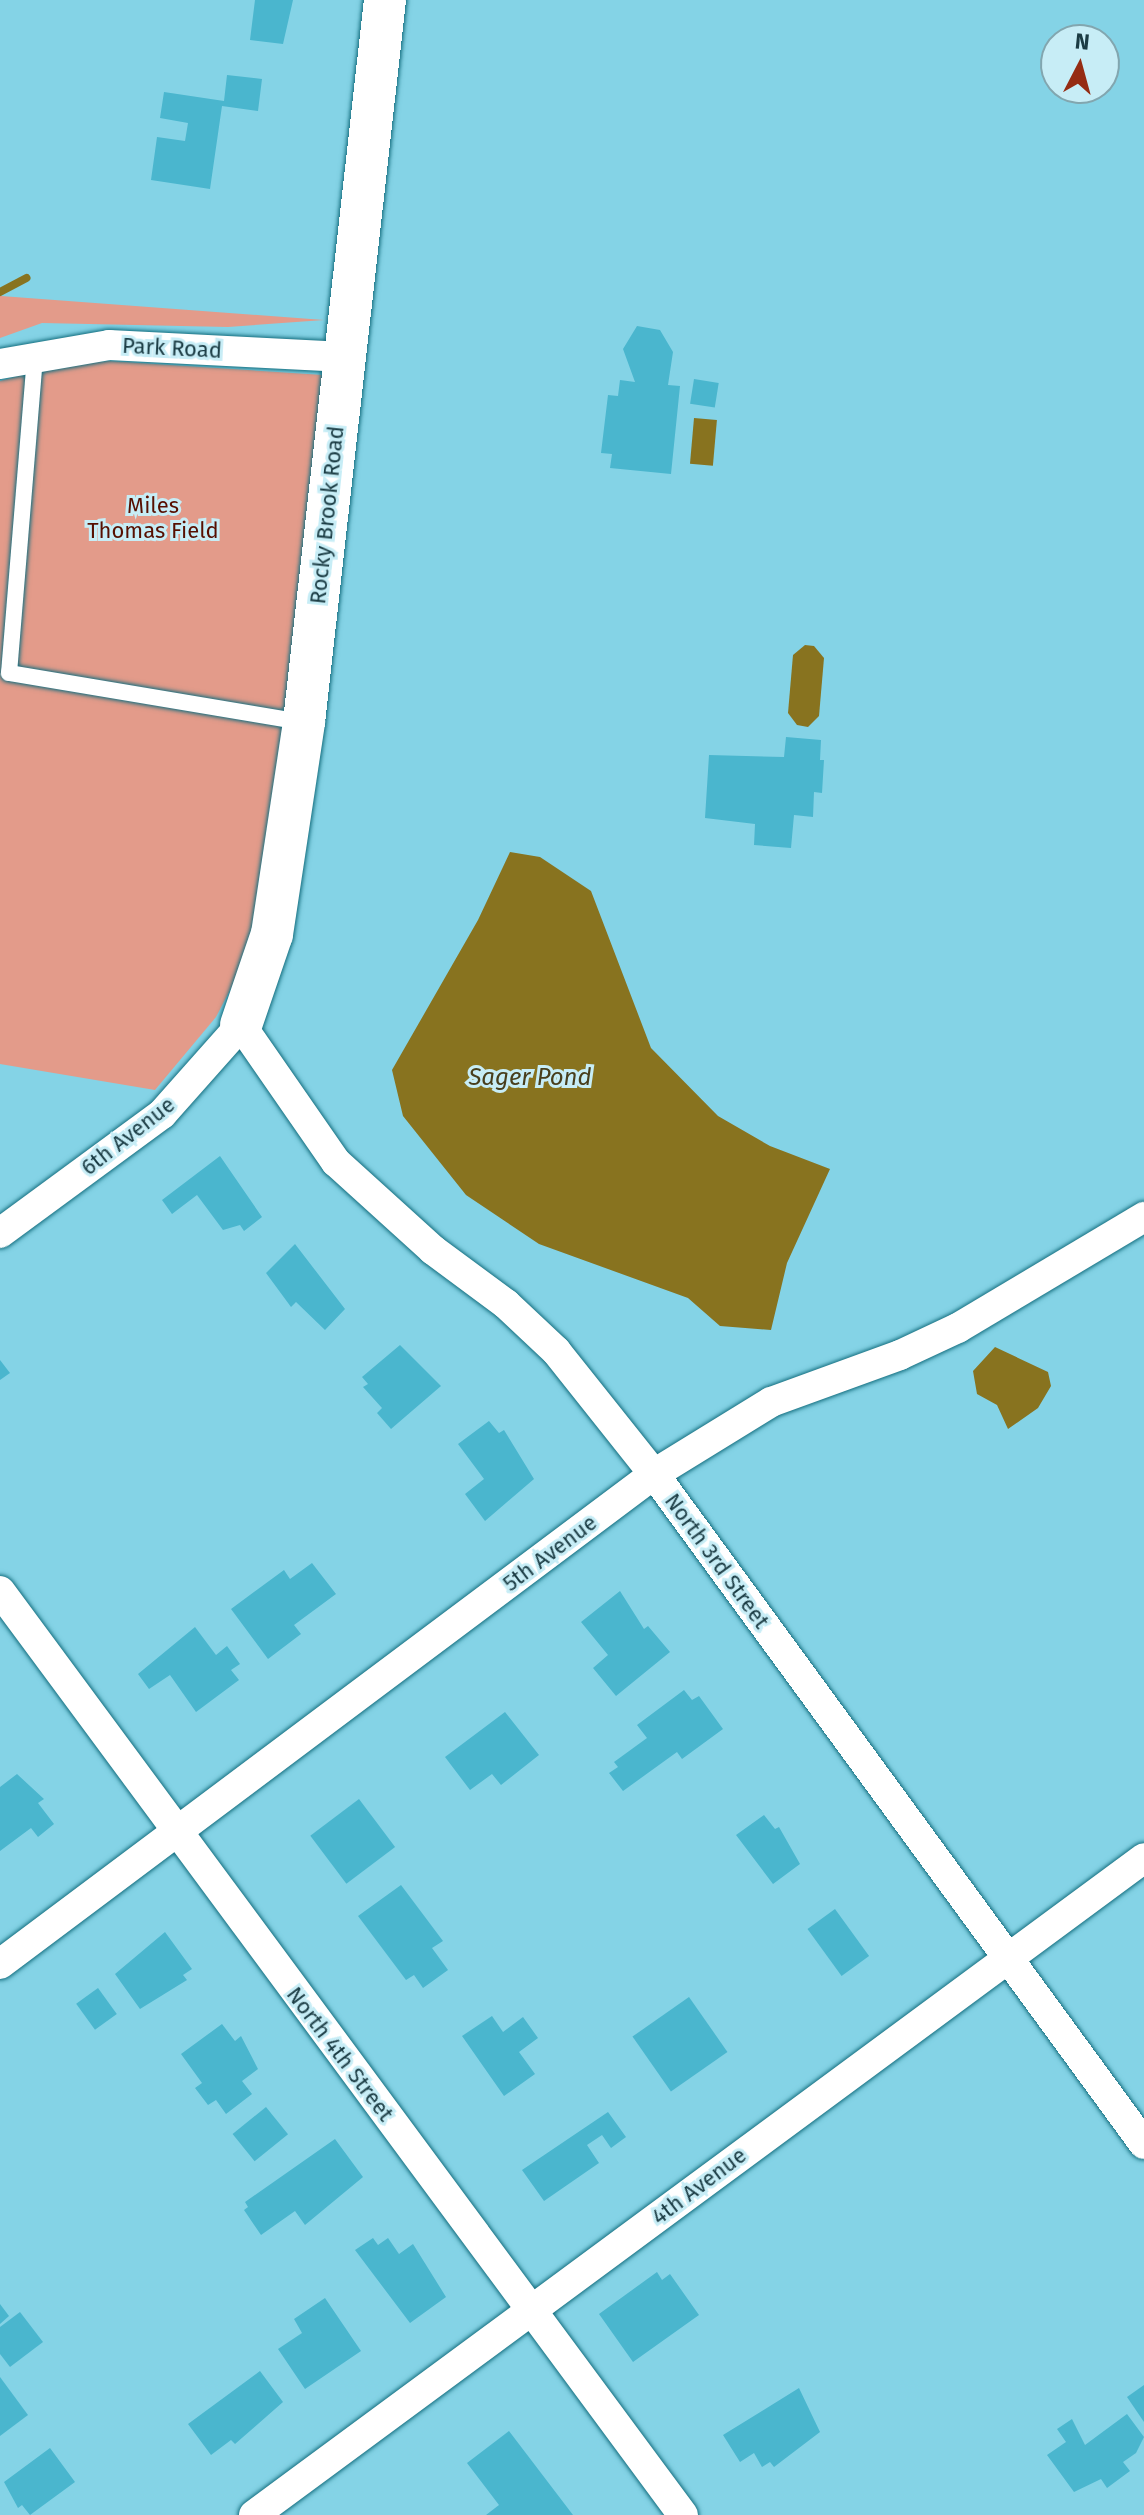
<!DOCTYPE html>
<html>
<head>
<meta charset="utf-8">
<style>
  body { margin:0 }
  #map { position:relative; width:1144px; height:2515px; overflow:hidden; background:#84d3e6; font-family:"Fira Sans",sans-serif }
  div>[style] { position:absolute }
  .green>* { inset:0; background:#e39b8a }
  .water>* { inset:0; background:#88731f; transform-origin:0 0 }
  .stream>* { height:8px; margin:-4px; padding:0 4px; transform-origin:4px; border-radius:4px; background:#88731f }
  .building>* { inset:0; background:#4ab6ce; transform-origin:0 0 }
  .roads { filter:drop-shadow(0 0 2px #146e7f) drop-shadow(0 0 2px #146e7f) }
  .lane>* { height:16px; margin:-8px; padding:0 8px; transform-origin:8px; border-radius:8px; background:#fff }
  .street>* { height:30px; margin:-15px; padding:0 15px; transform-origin:15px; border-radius:15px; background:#fff }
  .secondary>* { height:42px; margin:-21px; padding:0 21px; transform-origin:21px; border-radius:21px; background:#fff }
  span { translate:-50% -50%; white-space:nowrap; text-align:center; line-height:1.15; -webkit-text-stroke:6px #c7edf6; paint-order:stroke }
  .street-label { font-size:22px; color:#1b3c44 }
  .park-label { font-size:22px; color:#570f00 }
  .water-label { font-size:24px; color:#483e1c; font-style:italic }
  .north { position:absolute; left:1040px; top:24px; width:80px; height:80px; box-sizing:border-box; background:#c7edf6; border:2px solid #82a6af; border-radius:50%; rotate:6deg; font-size:22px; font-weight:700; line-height:32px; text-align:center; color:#1b3c44 }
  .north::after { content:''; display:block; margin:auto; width:28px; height:36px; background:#952c13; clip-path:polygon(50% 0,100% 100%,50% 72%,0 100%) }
</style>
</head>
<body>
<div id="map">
  <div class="green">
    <div style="clip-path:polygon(0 296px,1px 296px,324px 320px,228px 327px,42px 323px,0 338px)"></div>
    <div style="clip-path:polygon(109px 361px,323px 375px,269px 864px,251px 950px,216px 1017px,155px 1090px,0 1064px,0 381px,58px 365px)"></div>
  </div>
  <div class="water">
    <div style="left:694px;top:418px;width:23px;height:46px;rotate:5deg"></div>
    <div style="clip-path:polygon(805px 645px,814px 646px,824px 658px,819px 716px,808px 727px,797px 725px,788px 713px,793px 655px)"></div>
    <div style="clip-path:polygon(510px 852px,540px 857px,591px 891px,651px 1048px,718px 1116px,770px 1146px,830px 1169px,787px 1263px,771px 1330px,720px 1326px,688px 1298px,539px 1244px,466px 1195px,403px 1116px,392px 1070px,478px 920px)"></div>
    <div style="clip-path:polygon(995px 1347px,1048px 1372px,1051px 1386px,1038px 1408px,1008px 1429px,997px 1405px,977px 1394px,973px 1371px)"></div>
  </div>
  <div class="stream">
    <div style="left:0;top:292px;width:30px;rotate:-28deg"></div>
  </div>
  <div class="building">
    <div style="clip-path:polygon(255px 0,293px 0,283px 44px,250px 40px)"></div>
    <div style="clip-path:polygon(227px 75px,262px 79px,258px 111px,222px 106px,210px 189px,151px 180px,157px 137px,185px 141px,188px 123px,160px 118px,164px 92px,224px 101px)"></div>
    <div style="clip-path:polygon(637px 326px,660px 330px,673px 352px,668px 385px,680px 386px,671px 474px,610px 468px,612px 454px,601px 453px,608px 395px,618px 396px,620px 380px,635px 382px,623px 349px)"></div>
    <div style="left:694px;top:379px;width:25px;height:25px;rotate:9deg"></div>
    <div style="clip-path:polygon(786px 737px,821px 740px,820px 760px,824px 760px,822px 793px,814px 792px,813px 817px,794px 815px,791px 848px,754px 845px,755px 824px,705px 818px,709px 755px,784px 757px)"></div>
    <div style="clip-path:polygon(220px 1156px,262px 1217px,244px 1231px,240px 1225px,223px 1230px,197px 1195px,172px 1214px,162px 1200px)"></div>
    <div style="clip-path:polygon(295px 1244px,345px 1309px,325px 1330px,296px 1302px,291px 1307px,266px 1273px)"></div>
    <div style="clip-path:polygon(400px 1345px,441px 1386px,391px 1429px,377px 1413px,382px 1408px,363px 1387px,368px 1384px,362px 1377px)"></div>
    <div style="clip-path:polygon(0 1360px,10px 1373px,0 1380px)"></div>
    <div style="clip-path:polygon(489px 1421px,499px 1433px,504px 1430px,534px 1479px,485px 1521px,465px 1494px,484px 1479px,458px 1444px)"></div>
    <div style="clip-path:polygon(312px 1563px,336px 1594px,294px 1625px,301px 1634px,268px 1659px,231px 1609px,284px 1570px,290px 1579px)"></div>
    <div style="clip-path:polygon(620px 1591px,644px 1629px,648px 1626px,670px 1652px,616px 1696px,593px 1668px,608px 1655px,581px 1622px)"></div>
    <div style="clip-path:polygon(195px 1627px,216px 1655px,227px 1646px,240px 1664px,231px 1670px,239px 1680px,196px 1712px,170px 1675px,149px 1689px,138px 1674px)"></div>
    <div style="clip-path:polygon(684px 1690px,692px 1700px,699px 1696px,723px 1729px,682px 1759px,677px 1752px,623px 1791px,609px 1773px,618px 1767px,614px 1762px,647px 1738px,637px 1725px)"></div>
    <div style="clip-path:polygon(505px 1712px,539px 1755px,501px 1785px,492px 1774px,470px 1790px,445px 1757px)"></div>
    <div style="clip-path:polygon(17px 1774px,44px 1799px,38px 1803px,54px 1824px,38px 1837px,31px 1828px,0 1851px,0 1787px)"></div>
    <div style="left:359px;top:1799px;width:60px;height:61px;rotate:53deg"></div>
    <div style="clip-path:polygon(764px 1815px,775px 1829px,779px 1827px,800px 1864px,773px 1884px,736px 1835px)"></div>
    <div style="clip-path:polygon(401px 1885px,443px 1941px,432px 1948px,448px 1970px,423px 1988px,414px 1975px,406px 1980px,358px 1916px)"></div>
    <div style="left:835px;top:1909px;width:58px;height:34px;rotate:54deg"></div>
    <div style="clip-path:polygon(165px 1932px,192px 1969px,183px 1975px,187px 1980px,140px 2009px,115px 1974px)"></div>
    <div style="left:98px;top:1988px;width:32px;height:27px;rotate:54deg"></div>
    <div style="left:689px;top:1997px;width:67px;height:69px;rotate:55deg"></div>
    <div style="clip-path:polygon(492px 2016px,503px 2032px,523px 2017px,538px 2038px,519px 2052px,535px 2074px,504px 2096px,462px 2036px)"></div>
    <div style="clip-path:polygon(222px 2024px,235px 2041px,241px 2036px,258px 2069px,242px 2081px,252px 2094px,226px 2114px,216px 2100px,208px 2105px,195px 2088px,202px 2083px,181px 2054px)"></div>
    <div style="left:266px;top:2107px;width:35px;height:43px;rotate:51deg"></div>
    <div style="clip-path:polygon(608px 2112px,626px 2137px,611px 2148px,602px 2135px,587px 2145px,599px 2163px,544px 2201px,522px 2170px)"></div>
    <div style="clip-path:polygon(335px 2139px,363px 2177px,305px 2225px,295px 2211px,261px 2235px,244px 2210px,248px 2207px,245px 2202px)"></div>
    <div style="clip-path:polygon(373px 2238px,378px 2245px,388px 2238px,399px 2254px,413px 2244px,446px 2297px,410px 2323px,355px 2250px)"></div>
    <div style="clip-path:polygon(657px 2272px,662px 2280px,670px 2274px,699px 2315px,633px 2362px,599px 2314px)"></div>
    <div style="clip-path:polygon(325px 2298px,361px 2351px,305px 2389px,278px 2349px,302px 2333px,294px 2319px)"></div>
    <div style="clip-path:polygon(0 2304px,9px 2316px,0 2324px)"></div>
    <div style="clip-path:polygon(20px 2312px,43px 2342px,10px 2367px,0 2354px,0 2327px)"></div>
    <div style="clip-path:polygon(260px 2371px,283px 2402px,235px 2444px,231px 2440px,211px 2455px,188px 2424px)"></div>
    <div style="clip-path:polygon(0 2377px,28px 2415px,0 2436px)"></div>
    <div style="clip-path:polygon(1144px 2385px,1144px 2422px,1127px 2397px)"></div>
    <div style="clip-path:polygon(799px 2388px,820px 2432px,774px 2467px,770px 2462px,762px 2467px,754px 2453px,740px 2462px,723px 2435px)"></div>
    <div style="clip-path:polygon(1127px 2414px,1144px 2437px,1136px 2453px,1123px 2462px,1130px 2471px,1107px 2488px,1101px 2479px,1074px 2492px,1047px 2455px,1066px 2442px,1057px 2429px,1072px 2419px,1085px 2445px)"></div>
    <div style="clip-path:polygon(509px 2431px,573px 2515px,486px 2515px,499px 2505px,467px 2463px)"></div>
    <div style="clip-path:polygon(50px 2448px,75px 2482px,30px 2515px,22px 2505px,18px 2508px,4px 2482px)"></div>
  </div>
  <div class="roads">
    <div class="lane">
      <div style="left:35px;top:357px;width:317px;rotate:94.7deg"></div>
      <div style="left:9px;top:673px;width:297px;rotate:9.5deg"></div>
    </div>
    <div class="street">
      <div style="left:0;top:364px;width:111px;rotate:-9.9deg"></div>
      <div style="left:109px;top:345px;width:236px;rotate:2.9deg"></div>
      <div style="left:0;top:1233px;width:201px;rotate:-36.3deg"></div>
      <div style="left:162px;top:1114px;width:119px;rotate:-48.4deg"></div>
      <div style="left:241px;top:1025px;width:167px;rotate:55.3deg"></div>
      <div style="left:336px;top:1162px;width:131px;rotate:42.2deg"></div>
      <div style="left:433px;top:1250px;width:91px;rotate:36.5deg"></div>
      <div style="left:506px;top:1304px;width:69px;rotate:43.2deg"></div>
      <div style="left:556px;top:1351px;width:157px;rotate:51.5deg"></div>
      <div style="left:654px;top:1474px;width:830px;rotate:53.82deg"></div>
      <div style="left:0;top:1591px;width:1149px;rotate:53.53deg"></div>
      <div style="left:0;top:1964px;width:817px;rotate:-36.84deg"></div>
      <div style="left:654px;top:1474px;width:137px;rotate:-31.6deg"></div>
      <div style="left:771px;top:1402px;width:137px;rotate:-20deg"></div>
      <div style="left:900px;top:1355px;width:64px;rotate:-25deg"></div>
      <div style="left:958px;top:1328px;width:217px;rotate:-30.8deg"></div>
      <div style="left:254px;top:2515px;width:1106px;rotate:-36.43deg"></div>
    </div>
    <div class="secondary">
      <div style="left:241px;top:1025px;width:96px;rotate:-71.2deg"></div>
      <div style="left:272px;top:934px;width:214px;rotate:-81.4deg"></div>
      <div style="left:304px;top:722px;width:727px;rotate:-83.6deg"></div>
    </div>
  </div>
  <div class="street-label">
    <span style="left:172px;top:348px;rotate:3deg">Park Road</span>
    <span style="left:327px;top:515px;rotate:-84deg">Rocky Brook Road</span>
    <span style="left:128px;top:1136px;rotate:-38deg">6th Avenue</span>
    <span style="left:550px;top:1553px;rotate:-37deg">5th Avenue</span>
    <span style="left:717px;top:1561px;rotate:54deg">North 3rd Street</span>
    <span style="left:340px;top:2054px;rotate:53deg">North 4th Street</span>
    <span style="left:699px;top:2186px;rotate:-37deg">4th Avenue</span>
  </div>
  <div class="park-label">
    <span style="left:153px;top:518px">Miles<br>Thomas Field</span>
  </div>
  <div class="water-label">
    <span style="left:530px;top:1078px">Sager Pond</span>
  </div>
  <div class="north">N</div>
</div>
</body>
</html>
